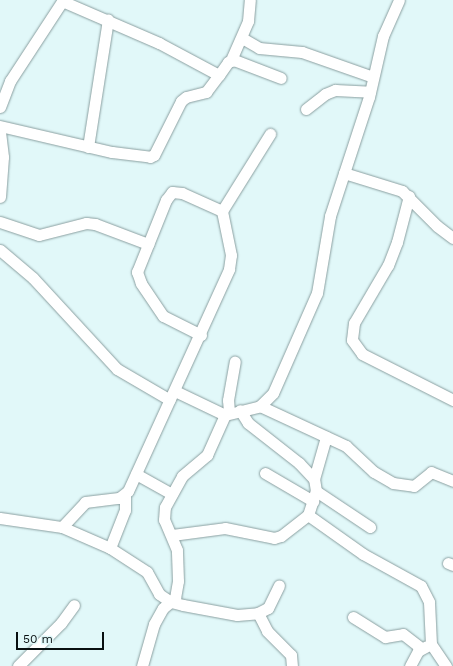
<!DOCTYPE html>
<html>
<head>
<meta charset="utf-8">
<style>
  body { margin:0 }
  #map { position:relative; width:453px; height:666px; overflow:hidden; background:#e1f8f9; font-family:"Work Sans",sans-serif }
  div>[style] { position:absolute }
  .roads { filter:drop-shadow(0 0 1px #8a9fa0) drop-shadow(0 0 1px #8a9fa0) }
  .street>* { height:11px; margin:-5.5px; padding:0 5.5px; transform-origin:5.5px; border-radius:5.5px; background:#fff }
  span { translate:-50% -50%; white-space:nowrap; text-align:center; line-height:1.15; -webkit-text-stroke:3.5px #e1f8f9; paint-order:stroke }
  .scale { position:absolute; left:16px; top:632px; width:88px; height:18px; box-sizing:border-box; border:2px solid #081011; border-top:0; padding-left:5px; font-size:12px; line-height:14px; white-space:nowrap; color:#081011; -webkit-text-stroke:3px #e1f8f9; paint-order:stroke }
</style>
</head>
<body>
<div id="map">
  <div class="roads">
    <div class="street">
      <div style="left:62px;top:1px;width:106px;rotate:23.4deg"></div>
      <div style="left:159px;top:43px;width:68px;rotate:28.1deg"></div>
      <div style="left:219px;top:75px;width:16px;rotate:-55deg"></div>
      <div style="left:228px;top:62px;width:6px;rotate:-18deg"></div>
      <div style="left:234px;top:60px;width:50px;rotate:21deg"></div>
      <div style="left:242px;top:38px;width:20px;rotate:30deg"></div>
      <div style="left:259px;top:48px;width:43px;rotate:5.3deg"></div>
      <div style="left:302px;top:52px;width:75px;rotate:19.4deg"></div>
      <div style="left:231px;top:60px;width:43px;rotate:-66.4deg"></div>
      <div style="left:248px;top:21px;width:21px;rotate:-85deg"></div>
      <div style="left:0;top:107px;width:28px;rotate:-69deg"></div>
      <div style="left:10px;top:81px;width:97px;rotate:-56.8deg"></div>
      <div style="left:306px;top:109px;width:24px;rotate:-38deg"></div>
      <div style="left:325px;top:94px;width:11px;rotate:-22deg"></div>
      <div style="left:335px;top:90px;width:35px;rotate:3deg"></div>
      <div style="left:0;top:126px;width:115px;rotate:13.1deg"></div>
      <div style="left:112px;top:152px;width:38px;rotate:7deg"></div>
      <div style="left:150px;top:157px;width:4px;rotate:-27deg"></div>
      <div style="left:154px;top:155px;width:60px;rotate:-63.4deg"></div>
      <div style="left:181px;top:101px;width:6px;rotate:-39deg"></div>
      <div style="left:186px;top:97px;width:21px;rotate:-14deg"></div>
      <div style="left:206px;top:92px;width:21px;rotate:-53deg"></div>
      <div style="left:0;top:132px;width:25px;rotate:83deg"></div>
      <div style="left:3px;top:157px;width:40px;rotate:94.3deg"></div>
      <div style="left:88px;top:147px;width:129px;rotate:-81.1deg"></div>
      <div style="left:344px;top:173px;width:61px;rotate:17.2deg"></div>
      <div style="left:402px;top:191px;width:49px;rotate:45deg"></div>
      <div style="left:437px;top:226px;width:20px;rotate:37deg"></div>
      <div style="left:409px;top:196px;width:48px;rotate:104.6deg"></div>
      <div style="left:397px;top:242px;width:25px;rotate:111deg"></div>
      <div style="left:388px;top:265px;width:67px;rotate:120.4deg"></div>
      <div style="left:354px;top:323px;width:17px;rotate:97deg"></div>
      <div style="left:352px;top:340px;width:17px;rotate:54deg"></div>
      <div style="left:362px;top:354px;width:102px;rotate:26.8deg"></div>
      <div style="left:0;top:222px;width:41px;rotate:18.4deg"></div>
      <div style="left:39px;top:235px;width:49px;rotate:-14.3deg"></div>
      <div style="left:86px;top:223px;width:9px;rotate:6deg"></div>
      <div style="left:95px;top:224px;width:57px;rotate:20.7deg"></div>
      <div style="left:0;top:250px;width:43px;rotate:40.3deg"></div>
      <div style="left:33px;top:278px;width:124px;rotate:47.3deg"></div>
      <div style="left:117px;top:369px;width:61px;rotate:30.3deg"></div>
      <div style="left:201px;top:335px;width:42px;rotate:-153.4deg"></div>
      <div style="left:163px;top:316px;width:40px;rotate:-124deg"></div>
      <div style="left:141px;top:283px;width:12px;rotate:-110deg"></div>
      <div style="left:137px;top:272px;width:78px;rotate:-68.1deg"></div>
      <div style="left:166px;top:200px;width:10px;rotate:-53deg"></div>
      <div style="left:172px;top:192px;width:10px;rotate:6deg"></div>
      <div style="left:182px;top:193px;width:44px;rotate:24.2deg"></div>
      <div style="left:175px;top:391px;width:55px;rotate:25.6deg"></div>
      <div style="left:260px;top:406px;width:95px;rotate:24.9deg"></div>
      <div style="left:346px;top:446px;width:38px;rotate:43deg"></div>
      <div style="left:374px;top:472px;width:22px;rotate:30deg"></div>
      <div style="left:393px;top:483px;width:21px;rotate:8deg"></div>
      <div style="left:414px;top:486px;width:22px;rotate:-39deg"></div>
      <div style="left:431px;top:472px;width:24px;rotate:22deg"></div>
      <div style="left:229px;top:413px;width:13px;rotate:-94deg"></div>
      <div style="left:228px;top:400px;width:39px;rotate:-80deg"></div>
      <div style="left:265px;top:473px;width:56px;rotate:30.3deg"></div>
      <div style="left:136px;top:474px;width:41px;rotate:29.1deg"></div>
      <div style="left:314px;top:479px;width:44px;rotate:-74.1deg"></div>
      <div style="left:316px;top:491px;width:65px;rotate:33.7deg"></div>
      <div style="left:308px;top:515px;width:67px;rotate:35.3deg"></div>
      <div style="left:363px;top:554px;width:66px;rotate:28.9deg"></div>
      <div style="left:421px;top:586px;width:18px;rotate:63deg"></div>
      <div style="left:429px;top:602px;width:42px;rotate:87.3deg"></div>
      <div style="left:431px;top:644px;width:27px;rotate:56deg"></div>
      <div style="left:0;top:518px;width:63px;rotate:8.3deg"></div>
      <div style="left:62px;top:527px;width:52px;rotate:23.6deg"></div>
      <div style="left:110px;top:548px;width:44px;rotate:33deg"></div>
      <div style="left:147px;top:572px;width:25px;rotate:61deg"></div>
      <div style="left:159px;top:594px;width:14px;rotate:34deg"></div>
      <div style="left:171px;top:602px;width:12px;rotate:14deg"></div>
      <div style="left:183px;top:605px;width:55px;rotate:10.5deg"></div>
      <div style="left:237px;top:615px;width:21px;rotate:-5deg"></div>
      <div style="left:258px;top:613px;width:11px;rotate:-27deg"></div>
      <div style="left:268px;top:608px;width:25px;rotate:-64deg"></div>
      <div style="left:62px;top:527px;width:34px;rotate:-47deg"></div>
      <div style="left:85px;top:502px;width:34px;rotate:-7deg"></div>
      <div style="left:119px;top:498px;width:11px;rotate:-38deg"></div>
      <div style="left:128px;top:491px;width:244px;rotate:-65.5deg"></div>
      <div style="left:229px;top:269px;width:14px;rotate:-82deg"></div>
      <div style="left:231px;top:255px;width:45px;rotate:-101.6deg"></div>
      <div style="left:222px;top:211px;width:91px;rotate:-58.1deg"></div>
      <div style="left:172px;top:535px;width:53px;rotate:-7.5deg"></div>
      <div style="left:225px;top:528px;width:50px;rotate:11.5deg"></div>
      <div style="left:274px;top:538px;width:7px;rotate:-16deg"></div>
      <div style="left:281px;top:536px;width:34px;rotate:-38deg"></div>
      <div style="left:308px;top:515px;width:25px;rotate:-72deg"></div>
      <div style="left:316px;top:491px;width:12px;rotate:-99deg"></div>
      <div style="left:314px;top:479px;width:22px;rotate:-133deg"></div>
      <div style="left:299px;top:463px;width:65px;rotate:-141.9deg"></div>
      <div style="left:248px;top:423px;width:15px;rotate:-122deg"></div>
      <div style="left:110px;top:548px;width:41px;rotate:-68.5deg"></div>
      <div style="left:125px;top:510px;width:15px;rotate:-90deg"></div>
      <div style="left:448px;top:563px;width:5px;rotate:22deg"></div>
      <div style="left:258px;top:613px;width:20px;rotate:63deg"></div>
      <div style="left:267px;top:631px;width:34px;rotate:45deg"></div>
      <div style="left:291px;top:655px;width:11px;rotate:85deg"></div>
      <div style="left:353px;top:617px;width:38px;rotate:32deg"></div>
      <div style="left:385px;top:637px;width:18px;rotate:-9deg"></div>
      <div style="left:403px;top:634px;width:23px;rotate:38deg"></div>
      <div style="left:18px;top:666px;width:61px;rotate:-45deg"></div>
      <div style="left:61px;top:623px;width:22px;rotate:-54deg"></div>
      <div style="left:142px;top:666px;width:44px;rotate:-74.1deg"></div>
      <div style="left:154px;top:624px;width:18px;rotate:-61deg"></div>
      <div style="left:163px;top:608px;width:16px;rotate:-40deg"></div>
      <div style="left:175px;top:598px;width:17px;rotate:-80deg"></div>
      <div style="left:178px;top:581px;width:31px;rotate:-92deg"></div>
      <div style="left:177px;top:550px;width:33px;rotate:-113deg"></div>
      <div style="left:164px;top:520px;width:13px;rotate:-86deg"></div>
      <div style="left:165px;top:507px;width:35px;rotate:-61deg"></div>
      <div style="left:182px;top:476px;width:33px;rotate:-40deg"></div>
      <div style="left:207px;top:455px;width:44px;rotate:-65.8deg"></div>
      <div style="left:225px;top:415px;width:36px;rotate:-14deg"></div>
      <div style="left:260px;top:406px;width:18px;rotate:-45deg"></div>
      <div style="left:273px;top:393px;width:109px;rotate:-66.3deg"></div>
      <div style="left:317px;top:293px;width:78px;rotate:-80.4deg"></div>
      <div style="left:330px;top:216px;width:125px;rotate:-71.9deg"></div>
      <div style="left:369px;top:97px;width:63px;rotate:-77.1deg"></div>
      <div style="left:383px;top:36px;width:39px;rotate:-66deg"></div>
      <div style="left:410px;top:666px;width:17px;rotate:-62deg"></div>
      <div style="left:418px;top:651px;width:10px;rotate:-29deg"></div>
    </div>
  </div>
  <div class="scale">50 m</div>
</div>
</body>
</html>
